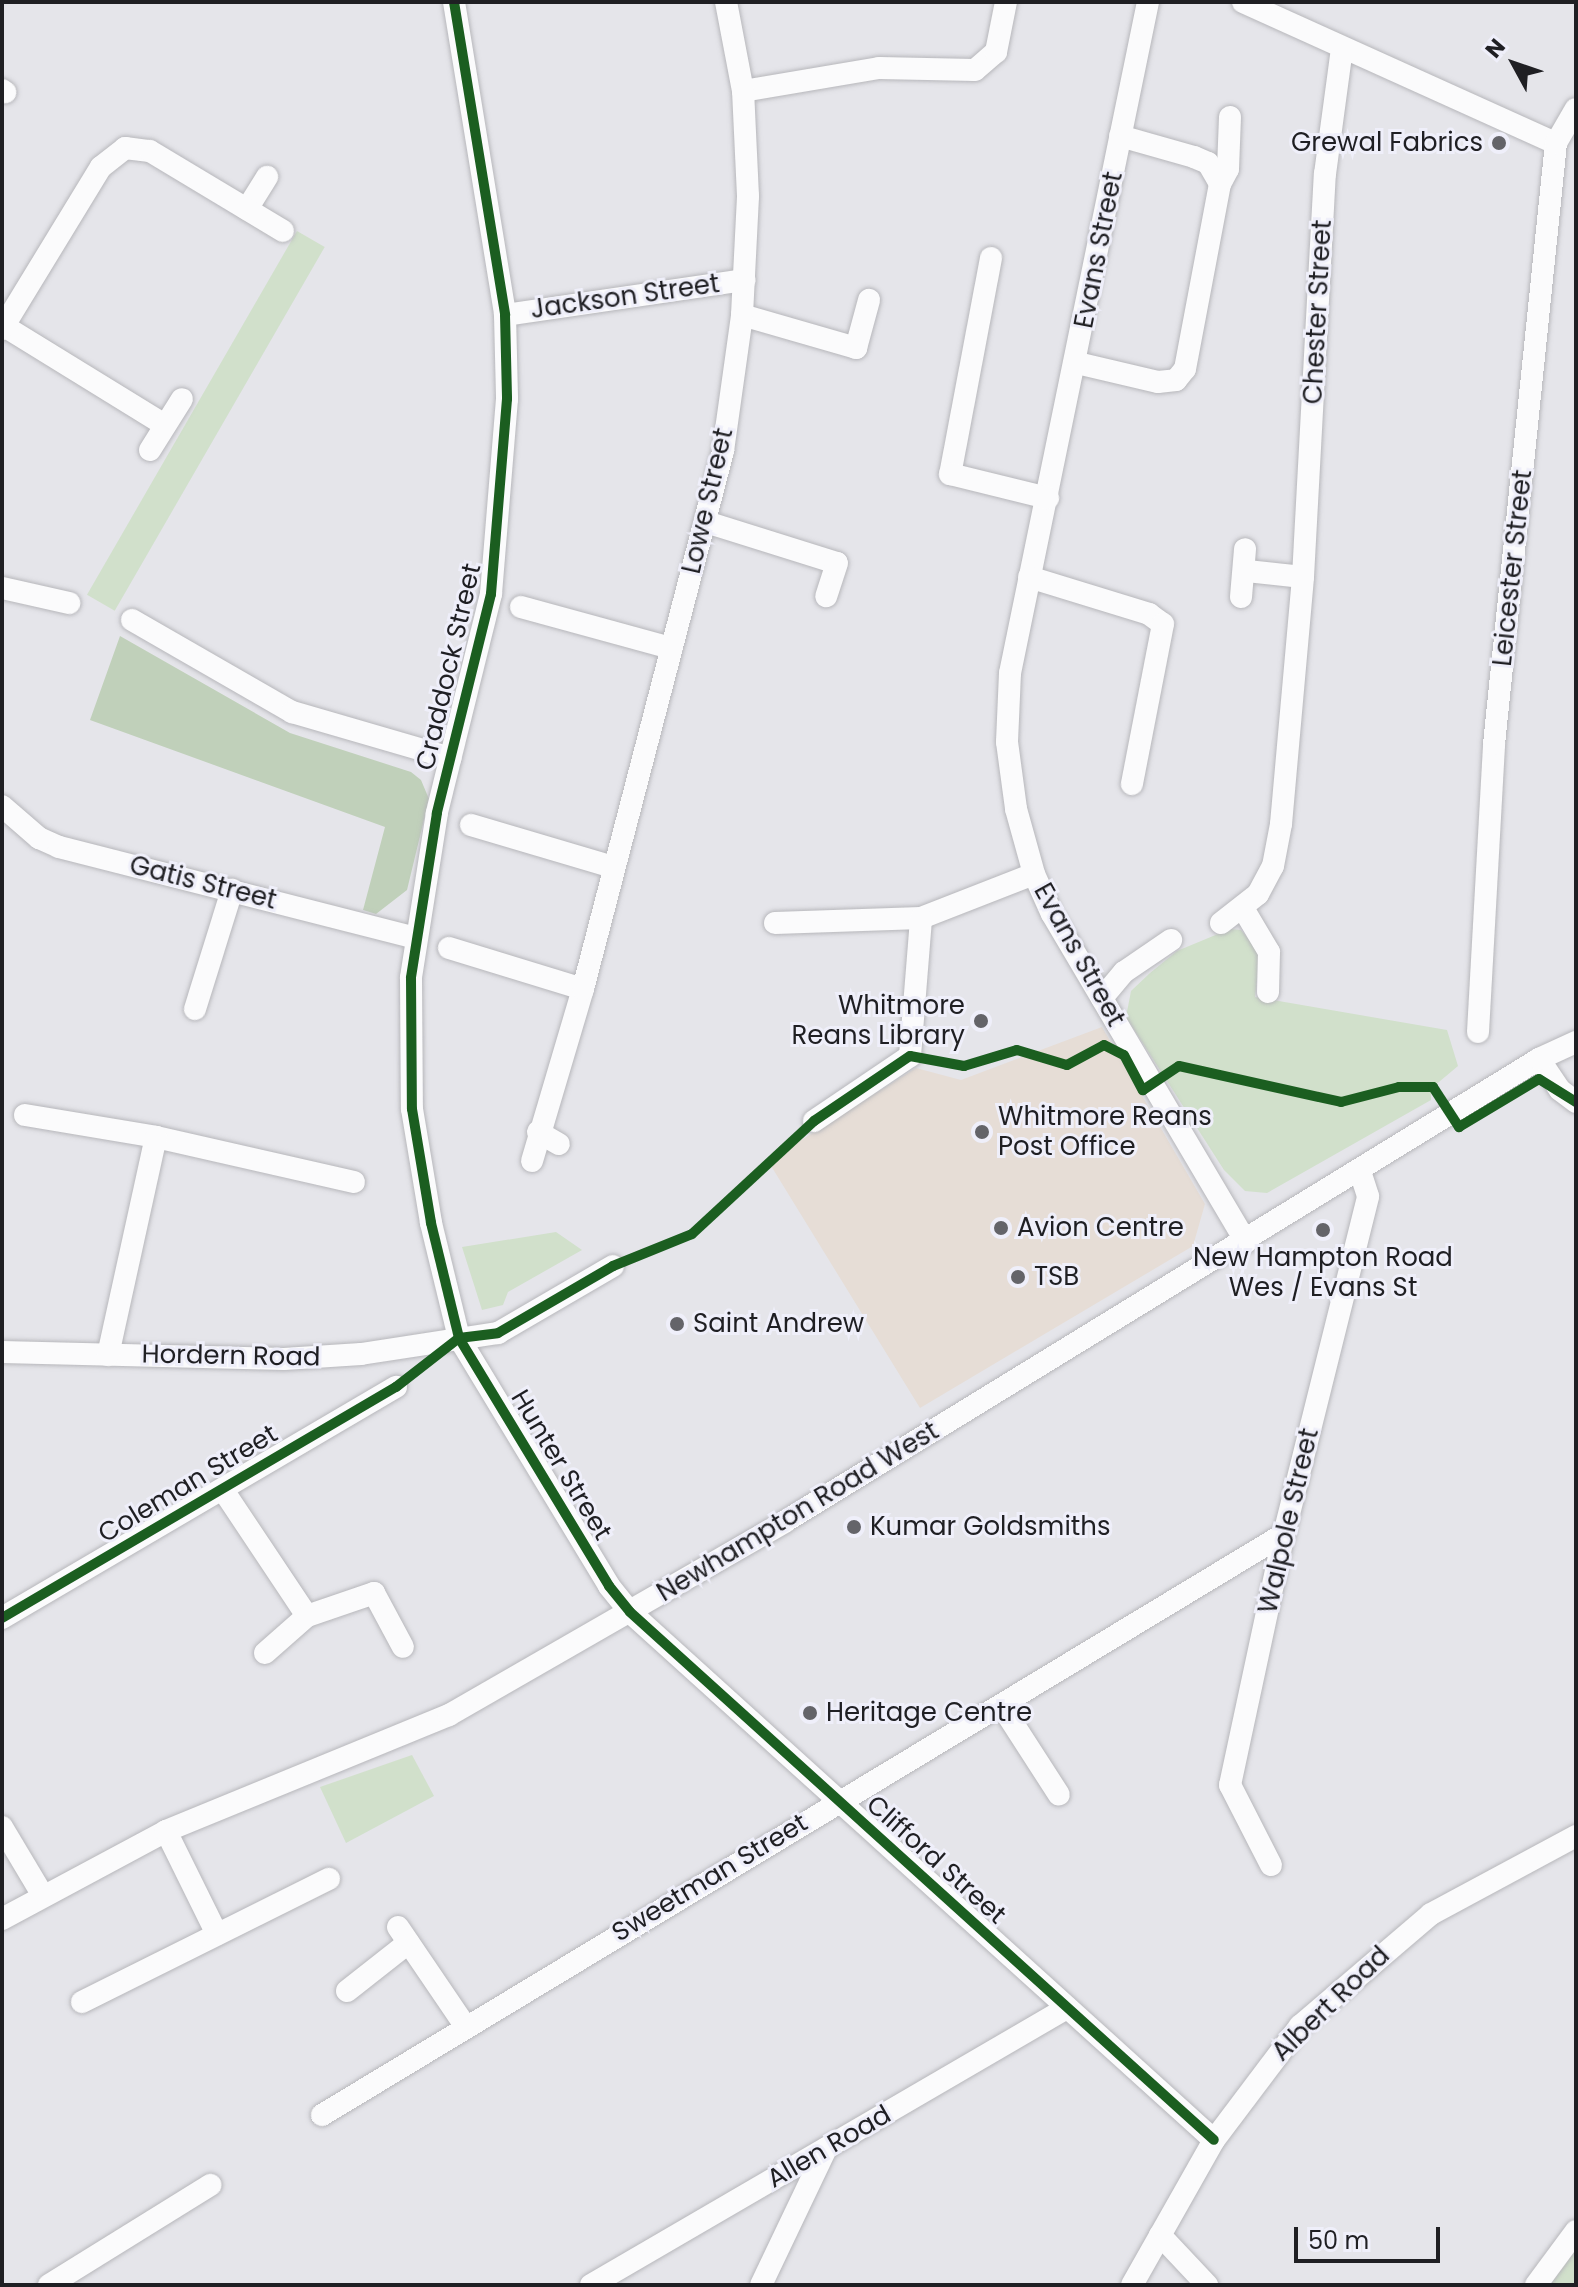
<!DOCTYPE html>
<html>
<head>
<meta charset="utf-8">
<style>
  body { margin:0 }
  #map { position:relative; width:1578px; height:2287px; overflow:hidden; background:#e5e5ea; font-family:Poppins,sans-serif }
  div>[style] { position:absolute }
  .commercial>* { inset:0; background:#e6ddd6 }
  .green>* { inset:0; background:#d1e0cb; transform-origin:0 0 }
  .forest>* { inset:0; background:#c0d0ba }
  .roads { filter:drop-shadow(0 0 2px #b7b7bb) drop-shadow(0 0 2px #b7b7bb) }
  .minor>* { height:22px; margin:-11px; padding:0 11px; transform-origin:11px; border-radius:11px; background:#fbfbfc }
  .cycleway>* { height:10px; margin:-5px; padding:0 5px; transform-origin:5px; border-radius:5px; background:#1b5e20 }
  .dots>* { width:22px; height:22px; translate:-50% -50%; box-sizing:border-box; border:4px solid #efeffa; border-radius:50% }
  span { translate:-50% -50%; white-space:nowrap; text-align:center; line-height:1.15; -webkit-text-stroke:6px #efeffa; paint-order:stroke }
  .poi-label { font-size:26px; color:#1f1f23 }
  .right { translate:-100% -50%; text-align:right }
  .left { translate:0 -50%; text-align:left }
  .street-label { font-size:26px; color:#1f1f23 }
  .frame { position:absolute; inset:0; border:4px solid #1f1f23; pointer-events:none }
  .north { position:absolute; left:1474px; top:24px; width:80px; height:80px; -webkit-text-stroke:6px #efeffa; paint-order:stroke; rotate:310deg; font-size:22px; font-weight:700; line-height:32px; text-align:center; color:#1f1f23 }
  .north::after { content:''; display:block; margin:auto; width:28px; height:36px; background:#1f1f23; clip-path:polygon(50% 0,100% 100%,50% 72%,0 100%) }
  .scale { position:absolute; left:1294px; top:2227px; width:146px; height:36px; box-sizing:border-box; border:4px solid #1f1f23; border-top:0; padding-left:10px; font-size:24px; line-height:28px; white-space:nowrap; color:#1f1f23; -webkit-text-stroke:6px #efeffa; paint-order:stroke }
</style>
</head>
<body>
<div id="map">
  <div class="commercial">
    <div style="clip-path:polygon(1102px 1027px,1205px 1204px,1193px 1246px,920px 1408px,768px 1161px,916px 1068px,961px 1080px)"></div>
  </div>
  <div class="green">
    <div style="left:297px;top:231px;width:32px;height:420px;rotate:30deg"></div>
    <div style="clip-path:polygon(1230px 929px,1241px 930px,1260px 953px,1255px 997px,1447px 1030px,1458px 1066px,1433px 1087px,1431px 1083px,1431px 1100px,1267px 1193px,1245px 1191px,1224px 1170px,1126px 1017px,1131px 991px,1150px 973px,1177px 951px)"></div>
    <div style="clip-path:polygon(556px 1232px,582px 1250px,508px 1292px,503px 1305px,482px 1310px,462px 1247px)"></div>
    <div style="clip-path:polygon(412px 1755px,434px 1796px,346px 1843px,320px 1787px)"></div>
    <div style="clip-path:polygon(1576px 2250px,1576px 2285px,1550px 2285px)"></div>
  </div>
  <div class="forest">
    <div style="clip-path:polygon(120px 636px,290px 733px,411px 772px,421px 780px,429px 799px,407px 890px,376px 914px,363px 910px,385px 827px,90px 720px)"></div>
  </div>
  <div class="roads">
    <div class="minor">
      <div style="left:454px;top:2px;width:317px;rotate:80.7deg"></div>
      <div style="left:505px;top:315px;width:84px;rotate:88.6deg"></div>
      <div style="left:507px;top:399px;width:196px;rotate:94.7deg"></div>
      <div style="left:491px;top:594px;width:226px;rotate:103.9deg"></div>
      <div style="left:437px;top:813px;width:167px;rotate:99deg"></div>
      <div style="left:411px;top:978px;width:131px;rotate:89.6deg"></div>
      <div style="left:412px;top:1109px;width:116px;rotate:80.5deg"></div>
      <div style="left:431px;top:1223px;width:118px;rotate:76.3deg"></div>
      <div style="left:459px;top:1338px;width:290px;rotate:58.8deg"></div>
      <div style="left:609px;top:1586px;width:33px;rotate:51deg"></div>
      <div style="left:630px;top:1612px;width:787px;rotate:42.12deg"></div>
      <div style="left:1148px;top:2px;width:685px;rotate:101.62deg"></div>
      <div style="left:1010px;top:673px;width:69px;rotate:92.5deg"></div>
      <div style="left:1007px;top:742px;width:68px;rotate:82.3deg"></div>
      <div style="left:1016px;top:809px;width:67px;rotate:74.5deg"></div>
      <div style="left:1034px;top:874px;width:44px;rotate:65.8deg"></div>
      <div style="left:1052px;top:914px;width:381px;rotate:59.4deg"></div>
      <div style="left:1243px;top:2px;width:343px;rotate:24.3deg"></div>
      <div style="left:2px;top:90px;width:4px;rotate:34deg"></div>
      <div style="left:743px;top:91px;width:138px;rotate:-9.6deg"></div>
      <div style="left:879px;top:68px;width:96px;rotate:1.2deg"></div>
      <div style="left:975px;top:70px;width:28px;rotate:-41deg"></div>
      <div style="left:996px;top:52px;width:51px;rotate:-78.7deg"></div>
      <div style="left:1120px;top:136px;width:77px;rotate:15.8deg"></div>
      <div style="left:1194px;top:157px;width:15px;rotate:23deg"></div>
      <div style="left:1208px;top:163px;width:24px;rotate:60deg"></div>
      <div style="left:1220px;top:184px;width:17px;rotate:-62deg"></div>
      <div style="left:1228px;top:169px;width:52px;rotate:-87.8deg"></div>
      <div style="left:247px;top:209px;width:38px;rotate:-58deg"></div>
      <div style="left:991px;top:258px;width:220px;rotate:100.7deg"></div>
      <div style="left:950px;top:474px;width:101px;rotate:13.8deg"></div>
      <div style="left:505px;top:315px;width:242px;rotate:-8.3deg"></div>
      <div style="left:742px;top:315px;width:119px;rotate:16.1deg"></div>
      <div style="left:856px;top:348px;width:50px;rotate:-74.8deg"></div>
      <div style="left:4px;top:326px;width:189px;rotate:31.6deg"></div>
      <div style="left:2px;top:329px;width:190px;rotate:-58.6deg"></div>
      <div style="left:101px;top:167px;width:31px;rotate:-38deg"></div>
      <div style="left:125px;top:148px;width:25px;rotate:7deg"></div>
      <div style="left:150px;top:151px;width:155px;rotate:31deg"></div>
      <div style="left:1077px;top:363px;width:83px;rotate:13.2deg"></div>
      <div style="left:1158px;top:382px;width:18px;rotate:-6deg"></div>
      <div style="left:1176px;top:380px;width:14px;rotate:-51deg"></div>
      <div style="left:1185px;top:369px;width:188px;rotate:-79.3deg"></div>
      <div style="left:150px;top:450px;width:60px;rotate:-57.9deg"></div>
      <div style="left:706px;top:522px;width:137px;rotate:17.4deg"></div>
      <div style="left:837px;top:563px;width:35px;rotate:108deg"></div>
      <div style="left:1247px;top:571px;width:56px;rotate:6.1deg"></div>
      <div style="left:1029px;top:577px;width:126px;rotate:17.1deg"></div>
      <div style="left:1149px;top:614px;width:17px;rotate:36deg"></div>
      <div style="left:1163px;top:624px;width:163px;rotate:101deg"></div>
      <div style="left:2px;top:588px;width:69px;rotate:12.6deg"></div>
      <div style="left:1241px;top:597px;width:48px;rotate:-85.2deg"></div>
      <div style="left:521px;top:607px;width:156px;rotate:15.3deg"></div>
      <div style="left:132px;top:620px;width:185px;rotate:29.9deg"></div>
      <div style="left:292px;top:712px;width:165px;rotate:16.2deg"></div>
      <div style="left:2px;top:806px;width:49px;rotate:40.9deg"></div>
      <div style="left:39px;top:838px;width:22px;rotate:24deg"></div>
      <div style="left:59px;top:847px;width:368px;rotate:14.3deg"></div>
      <div style="left:471px;top:825px;width:148px;rotate:16.5deg"></div>
      <div style="left:1244px;top:910px;width:49px;rotate:59.2deg"></div>
      <div style="left:1269px;top:952px;width:40px;rotate:91.4deg"></div>
      <div style="left:775px;top:923px;width:146px;rotate:-2deg"></div>
      <div style="left:921px;top:918px;width:121px;rotate:-21.3deg"></div>
      <div style="left:1221px;top:923px;width:47px;rotate:-38.1deg"></div>
      <div style="left:1258px;top:894px;width:32px;rotate:-62deg"></div>
      <div style="left:1273px;top:866px;width:43px;rotate:-79.2deg"></div>
      <div style="left:1281px;top:824px;width:248px;rotate:-84.9deg"></div>
      <div style="left:1303px;top:577px;width:404px;rotate:-86.9deg"></div>
      <div style="left:1325px;top:174px;width:127px;rotate:-82.3deg"></div>
      <div style="left:449px;top:948px;width:140px;rotate:17deg"></div>
      <div style="left:1102px;top:998px;width:34px;rotate:-50deg"></div>
      <div style="left:1124px;top:972px;width:57px;rotate:-34.2deg"></div>
      <div style="left:195px;top:1009px;width:125px;rotate:-72.7deg"></div>
      <div style="left:1478px;top:1032px;width:288px;rotate:-86.8deg"></div>
      <div style="left:1494px;top:744px;width:604px;rotate:-84.11deg"></div>
      <div style="left:1556px;top:143px;width:39px;rotate:-60deg"></div>
      <div style="left:1539px;top:1059px;width:37px;rotate:56deg"></div>
      <div style="left:1560px;top:1090px;width:20px;rotate:37deg"></div>
      <div style="left:25px;top:1115px;width:133px;rotate:9.5deg"></div>
      <div style="left:156px;top:1137px;width:203px;rotate:12.8deg"></div>
      <div style="left:814px;top:1121px;width:116px;rotate:-34.1deg"></div>
      <div style="left:910px;top:1056px;width:138px;rotate:-85.4deg"></div>
      <div style="left:538px;top:1132px;width:24px;rotate:30deg"></div>
      <div style="left:532px;top:1161px;width:179px;rotate:-73.5deg"></div>
      <div style="left:583px;top:989px;width:556px;rotate:-75.41deg"></div>
      <div style="left:723px;top:451px;width:137px;rotate:-82deg"></div>
      <div style="left:742px;top:315px;width:119px;rotate:-87.1deg"></div>
      <div style="left:748px;top:196px;width:105px;rotate:-92.7deg"></div>
      <div style="left:743px;top:91px;width:91px;rotate:-100.8deg"></div>
      <div style="left:2px;top:1352px;width:282px;rotate:1.4deg"></div>
      <div style="left:284px;top:1359px;width:77px;rotate:-3.7deg"></div>
      <div style="left:361px;top:1354px;width:139px;rotate:-8.7deg"></div>
      <div style="left:498px;top:1333px;width:133px;rotate:-30.2deg"></div>
      <div style="left:108px;top:1355px;width:223px;rotate:-77.6deg"></div>
      <div style="left:223px;top:1490px;width:151px;rotate:56.3deg"></div>
      <div style="left:2px;top:1618px;width:457px;rotate:-30.4deg"></div>
      <div style="left:265px;top:1653px;width:56px;rotate:-41.4deg"></div>
      <div style="left:307px;top:1616px;width:71px;rotate:-18.9deg"></div>
      <div style="left:374px;top:1593px;width:61px;rotate:61.8deg"></div>
      <div style="left:1003px;top:1708px;width:103px;rotate:57.2deg"></div>
      <div style="left:2px;top:1827px;width:78px;rotate:59.2deg"></div>
      <div style="left:166px;top:1831px;width:115px;rotate:63.7deg"></div>
      <div style="left:1271px;top:1865px;width:90px;rotate:-117.1deg"></div>
      <div style="left:1230px;top:1785px;width:257px;rotate:-77.9deg"></div>
      <div style="left:1284px;top:1534px;width:348px;rotate:-76deg"></div>
      <div style="left:1368px;top:1196px;width:26px;rotate:-108deg"></div>
      <div style="left:2px;top:1919px;width:186px;rotate:-28.2deg"></div>
      <div style="left:166px;top:1831px;width:306px;rotate:-22.3deg"></div>
      <div style="left:449px;top:1715px;width:387px;rotate:-29.9deg"></div>
      <div style="left:784px;top:1522px;width:886px;rotate:-31.52deg"></div>
      <div style="left:1539px;top:1059px;width:41px;rotate:-24.7deg"></div>
      <div style="left:398px;top:1927px;width:121px;rotate:55.8deg"></div>
      <div style="left:347px;top:1991px;width:78px;rotate:-38.2deg"></div>
      <div style="left:82px;top:2002px;width:276px;rotate:-26.5deg"></div>
      <div style="left:322px;top:2115px;width:1124px;rotate:-31.13deg"></div>
      <div style="left:1160px;top:2235px;width:69px;rotate:46.8deg"></div>
      <div style="left:49px;top:2285px;width:190px;rotate:-31.8deg"></div>
      <div style="left:591px;top:2285px;width:551px;rotate:-30.2deg"></div>
      <div style="left:761px;top:2285px;width:151px;rotate:-64.5deg"></div>
      <div style="left:1132px;top:2285px;width:167px;rotate:-60.5deg"></div>
      <div style="left:1214px;top:2140px;width:143px;rotate:-53deg"></div>
      <div style="left:1300px;top:2026px;width:172px;rotate:-40.5deg"></div>
      <div style="left:1431px;top:1914px;width:165px;rotate:-28.3deg"></div>
      <div style="left:1536px;top:2285px;width:67px;rotate:-53.5deg"></div>
    </div>
  </div>
  <div class="cycleway">
    <div style="left:454px;top:2px;width:317px;rotate:80.7deg"></div>
    <div style="left:505px;top:315px;width:84px;rotate:88.6deg"></div>
    <div style="left:507px;top:399px;width:196px;rotate:94.7deg"></div>
    <div style="left:491px;top:594px;width:226px;rotate:103.9deg"></div>
    <div style="left:437px;top:813px;width:167px;rotate:99deg"></div>
    <div style="left:411px;top:978px;width:131px;rotate:89.6deg"></div>
    <div style="left:412px;top:1109px;width:116px;rotate:80.5deg"></div>
    <div style="left:431px;top:1223px;width:118px;rotate:76.3deg"></div>
    <div style="left:459px;top:1338px;width:290px;rotate:58.8deg"></div>
    <div style="left:609px;top:1586px;width:33px;rotate:51deg"></div>
    <div style="left:630px;top:1612px;width:787px;rotate:42.12deg"></div>
    <div style="left:459px;top:1338px;width:39px;rotate:-7deg"></div>
    <div style="left:498px;top:1333px;width:133px;rotate:-30.2deg"></div>
    <div style="left:613px;top:1266px;width:85px;rotate:-22.1deg"></div>
    <div style="left:692px;top:1234px;width:166px;rotate:-42.8deg"></div>
    <div style="left:814px;top:1121px;width:116px;rotate:-34.1deg"></div>
    <div style="left:910px;top:1056px;width:55px;rotate:10.5deg"></div>
    <div style="left:964px;top:1066px;width:55px;rotate:-16.8deg"></div>
    <div style="left:1017px;top:1050px;width:52px;rotate:16.7deg"></div>
    <div style="left:1067px;top:1065px;width:42px;rotate:-28.4deg"></div>
    <div style="left:1104px;top:1045px;width:22px;rotate:27deg"></div>
    <div style="left:1124px;top:1055px;width:40px;rotate:62deg"></div>
    <div style="left:1143px;top:1090px;width:43px;rotate:-33.7deg"></div>
    <div style="left:1179px;top:1066px;width:166px;rotate:12.5deg"></div>
    <div style="left:1341px;top:1102px;width:60px;rotate:-14.5deg"></div>
    <div style="left:1399px;top:1087px;width:34px"></div>
    <div style="left:1433px;top:1087px;width:48px;rotate:57deg"></div>
    <div style="left:1459px;top:1127px;width:93px;rotate:-31deg"></div>
    <div style="left:1539px;top:1079px;width:44px;rotate:31.9deg"></div>
    <div style="left:2px;top:1618px;width:457px;rotate:-30.4deg"></div>
    <div style="left:396px;top:1387px;width:80px;rotate:-37.9deg"></div>
  </div>
  <div class="dots">
    <div style="left:1499px;top:143px;background:#646469"></div>
    <div style="left:981px;top:1021px;background:#646469"></div>
    <div style="left:982px;top:1132px;background:#646469"></div>
    <div style="left:1001px;top:1228px;background:#646469"></div>
    <div style="left:1323px;top:1230px;background:#646469"></div>
    <div style="left:1018px;top:1277px;background:#646469"></div>
    <div style="left:677px;top:1324px;background:#646469"></div>
    <div style="left:854px;top:1527px;background:#646469"></div>
    <div style="left:810px;top:1713px;background:#646469"></div>
  </div>
  <div class="poi-label">
    <span class="right" style="left:1483px;top:143px">Grewal Fabrics</span>
    <span class="right" style="left:965px;top:1021px">Whitmore<br>Reans Library</span>
    <span class="left" style="left:998px;top:1132px">Whitmore Reans<br>Post Office</span>
    <span class="left" style="left:1017px;top:1228px">Avion Centre</span>
    <span style="left:1323px;top:1273px">New Hampton Road<br>Wes / Evans St</span>
    <span class="left" style="left:1034px;top:1277px">TSB</span>
    <span class="left" style="left:693px;top:1324px">Saint Andrew</span>
    <span class="left" style="left:870px;top:1527px">Kumar Goldsmiths</span>
    <span class="left" style="left:826px;top:1713px">Heritage Centre</span>
  </div>
  <div class="street-label">
    <span style="left:1099px;top:250px;rotate:-79deg">Evans Street</span>
    <span style="left:625px;top:297px;rotate:-8deg">Jackson Street</span>
    <span style="left:1318px;top:312px;rotate:-87deg">Chester Street</span>
    <span style="left:708px;top:501px;rotate:-77deg">Lowe Street</span>
    <span style="left:1513px;top:568px;rotate:-84deg">Leicester Street</span>
    <span style="left:449px;top:667px;rotate:-77deg">Craddock Street</span>
    <span style="left:203px;top:883px;rotate:14deg">Gatis Street</span>
    <span style="left:1079px;top:955px;rotate:61deg">Evans Street</span>
    <span style="left:231px;top:1356px;rotate:1deg">Hordern Road</span>
    <span style="left:561px;top:1465px;rotate:59deg">Hunter Street</span>
    <span style="left:188px;top:1484px;rotate:-31deg">Coleman Street</span>
    <span style="left:798px;top:1512px;rotate:-31deg">Newhampton Road West</span>
    <span style="left:1289px;top:1521px;rotate:-77deg">Walpole Street</span>
    <span style="left:936px;top:1860px;rotate:42deg">Clifford Street</span>
    <span style="left:710px;top:1878px;rotate:-31deg">Sweetman Street</span>
    <span style="left:1331px;top:2004px;rotate:-44deg">Albert Road</span>
    <span style="left:829px;top:2147px;rotate:-30deg">Allen Road</span>
  </div>
  <div class="frame"></div>
  <div class="north">N</div>
  <div class="scale">50 m</div>
</div>
</body>
</html>
